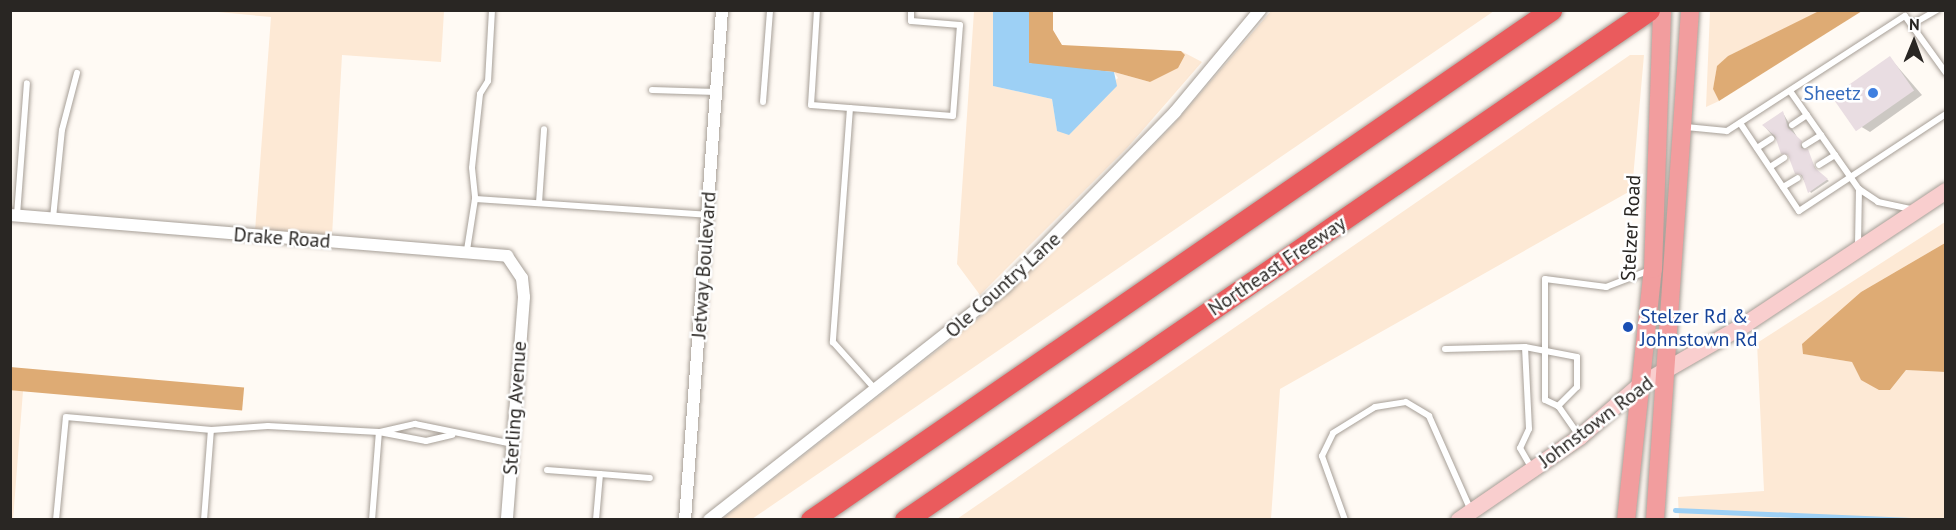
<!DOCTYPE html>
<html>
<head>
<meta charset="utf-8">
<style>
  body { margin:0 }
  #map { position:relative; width:1956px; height:530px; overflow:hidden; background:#fffaf4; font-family:"PT Sans",sans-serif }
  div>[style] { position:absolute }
  .green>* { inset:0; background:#fde9d5 }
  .forest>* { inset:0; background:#deab74; transform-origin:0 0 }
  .water>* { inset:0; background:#9dd0f5 }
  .shadow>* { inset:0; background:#0003 }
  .stream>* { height:4.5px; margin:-2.25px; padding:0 2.25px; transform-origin:2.25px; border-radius:2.25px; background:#9dd0f5 }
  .building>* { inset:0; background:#e9dde2; transform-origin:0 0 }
  .roads { filter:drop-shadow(0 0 2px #a79f97) drop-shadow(0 0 2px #a79f97) }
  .lane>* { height:6px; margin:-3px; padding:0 3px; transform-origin:3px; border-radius:3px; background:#fff }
  .street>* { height:12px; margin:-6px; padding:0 6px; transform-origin:6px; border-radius:6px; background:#fff }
  .secondary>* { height:16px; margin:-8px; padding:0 8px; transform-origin:8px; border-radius:8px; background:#f9cece }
  .primary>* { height:18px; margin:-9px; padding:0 9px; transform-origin:9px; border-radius:9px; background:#f29d9e }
  .highway>* { height:21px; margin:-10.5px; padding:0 10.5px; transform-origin:10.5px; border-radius:10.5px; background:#ea5b5d }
  .dots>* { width:16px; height:16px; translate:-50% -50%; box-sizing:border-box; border:3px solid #fff; border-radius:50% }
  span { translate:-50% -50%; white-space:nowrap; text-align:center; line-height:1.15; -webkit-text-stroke:5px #fff; paint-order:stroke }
  .shop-label { font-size:20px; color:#366cbe }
  .right { translate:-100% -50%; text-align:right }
  .street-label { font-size:20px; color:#292623 }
  .transit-label { font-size:20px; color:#164399 }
  .left { translate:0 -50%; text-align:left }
  .frame { position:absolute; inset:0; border:12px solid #292623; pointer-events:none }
  .north { position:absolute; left:1884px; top:12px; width:60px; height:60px; -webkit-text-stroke:4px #fff; paint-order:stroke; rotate:1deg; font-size:16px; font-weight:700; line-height:24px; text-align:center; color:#292623 }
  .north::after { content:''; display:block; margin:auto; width:21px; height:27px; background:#292623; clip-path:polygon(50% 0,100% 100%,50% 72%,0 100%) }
</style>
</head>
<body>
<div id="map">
  <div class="green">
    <div style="clip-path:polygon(207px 11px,444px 11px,441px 62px,342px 55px,332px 236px,255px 231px,271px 17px)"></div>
    <div style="clip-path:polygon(974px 11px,993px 11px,993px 86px,1052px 99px,1057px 131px,1118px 78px,1114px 72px,1150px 82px,1185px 56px,1181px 51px,1202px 62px,1128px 147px,980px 295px,957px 264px)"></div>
    <div style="clip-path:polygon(1271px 11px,1494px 11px,752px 519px,721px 520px,990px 309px,1173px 125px)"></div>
    <div style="clip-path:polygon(1710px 11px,1821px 11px,1728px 56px,1717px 67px,1713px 89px,1719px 101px,1706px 107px)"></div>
    <div style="clip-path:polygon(1630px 55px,1644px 55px,1632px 190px,1280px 389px,1271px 519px,957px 519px)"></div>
    <div style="clip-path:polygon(1945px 222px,1945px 243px,1861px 292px,1804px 354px,1852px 362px,1861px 380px,1890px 390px,1906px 370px,1945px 372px,1945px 519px,1679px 519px,1678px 497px,1764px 491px,1757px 343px)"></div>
    <div style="clip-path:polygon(10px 390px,23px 391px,13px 520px,10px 519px)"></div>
  </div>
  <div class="forest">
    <div style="clip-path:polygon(1029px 10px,1053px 11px,1053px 30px,1062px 45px,1181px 51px,1185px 55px,1178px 68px,1150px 82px,1114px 72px,1039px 66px,1029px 63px)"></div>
    <div style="clip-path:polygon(1821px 10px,1862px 11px,1719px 101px,1713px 89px,1717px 66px,1728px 56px)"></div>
    <div style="clip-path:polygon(1945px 243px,1945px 372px,1906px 370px,1890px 390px,1879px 390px,1861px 380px,1852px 362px,1803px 354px,1802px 344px,1861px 292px)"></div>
    <div style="left:10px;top:367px;width:235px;height:23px;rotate:5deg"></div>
  </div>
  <div class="water">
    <div style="clip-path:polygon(993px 11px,1029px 11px,1029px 63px,1114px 72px,1117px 86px,1069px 135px,1057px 131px,1052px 99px,993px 86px)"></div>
  </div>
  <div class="shadow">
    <div style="clip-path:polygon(1890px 58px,1922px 95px,1870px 132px,1860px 126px)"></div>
    <div style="clip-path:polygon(1783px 113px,1817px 171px,1829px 181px,1811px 193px,1789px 154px,1764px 126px)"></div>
  </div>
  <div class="stream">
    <div style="left:1675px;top:510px;width:242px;rotate:2.4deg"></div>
  </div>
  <div class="building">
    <div style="left:1890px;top:56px;width:42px;height:71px;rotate:55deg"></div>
    <div style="clip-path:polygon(1783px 111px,1788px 128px,1802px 141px,1801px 148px,1808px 149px,1815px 168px,1828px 179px,1808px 193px,1802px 175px,1795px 174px,1788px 155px,1781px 154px,1775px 136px,1762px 125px)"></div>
  </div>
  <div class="roads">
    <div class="lane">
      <div style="left:492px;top:10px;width:71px;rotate:93.2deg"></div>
      <div style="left:488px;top:81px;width:15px;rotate:122deg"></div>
      <div style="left:480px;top:94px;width:74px;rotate:96.2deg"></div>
      <div style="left:472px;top:168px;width:31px;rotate:84deg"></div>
      <div style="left:475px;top:199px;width:233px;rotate:3.9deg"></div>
      <div style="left:817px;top:10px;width:95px;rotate:93.6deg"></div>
      <div style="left:811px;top:105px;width:142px;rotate:4.4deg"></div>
      <div style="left:953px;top:116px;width:91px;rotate:-85.6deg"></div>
      <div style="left:960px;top:25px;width:49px;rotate:-175.3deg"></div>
      <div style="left:911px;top:21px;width:11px;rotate:-90deg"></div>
      <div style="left:1911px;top:25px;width:30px;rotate:-30deg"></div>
      <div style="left:652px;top:90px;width:64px;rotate:1.8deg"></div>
      <div style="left:1790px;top:91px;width:120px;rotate:54.9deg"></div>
      <div style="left:1859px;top:189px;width:23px;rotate:34deg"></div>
      <div style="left:1878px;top:202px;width:33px;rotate:12deg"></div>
      <div style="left:763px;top:102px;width:92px;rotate:-85.6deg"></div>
      <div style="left:850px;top:108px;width:235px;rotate:94.2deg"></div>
      <div style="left:833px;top:342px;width:63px;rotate:48.2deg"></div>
      <div style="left:1740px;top:123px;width:106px;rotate:56.2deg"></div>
      <div style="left:1799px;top:211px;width:176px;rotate:-33.4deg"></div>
      <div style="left:1792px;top:125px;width:18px;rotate:-34deg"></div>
      <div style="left:1686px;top:127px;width:41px;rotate:5.6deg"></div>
      <div style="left:1727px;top:131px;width:212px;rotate:-32.9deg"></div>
      <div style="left:1905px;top:16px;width:70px;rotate:54.3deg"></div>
      <div style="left:1805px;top:145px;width:19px;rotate:-32deg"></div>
      <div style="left:1757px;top:148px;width:17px;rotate:-33deg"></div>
      <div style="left:1819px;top:165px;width:19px;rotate:-32deg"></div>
      <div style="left:1770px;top:167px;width:17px;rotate:-33deg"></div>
      <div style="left:1783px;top:187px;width:17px;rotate:-31deg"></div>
      <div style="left:539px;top:203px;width:74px;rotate:-86.1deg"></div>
      <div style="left:17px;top:215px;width:132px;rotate:-85.7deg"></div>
      <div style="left:53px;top:218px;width:88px;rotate:-84.2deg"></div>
      <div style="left:62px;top:130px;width:59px;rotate:-75.3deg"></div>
      <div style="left:1858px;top:245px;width:56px;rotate:-89deg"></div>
      <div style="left:467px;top:250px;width:52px;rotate:-81.1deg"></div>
      <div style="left:1525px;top:347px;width:82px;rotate:87.2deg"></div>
      <div style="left:1529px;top:429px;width:21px;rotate:115deg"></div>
      <div style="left:1520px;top:448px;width:24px;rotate:60deg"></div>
      <div style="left:1445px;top:349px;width:80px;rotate:-1.4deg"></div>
      <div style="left:1525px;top:347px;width:53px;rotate:10.9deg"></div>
      <div style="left:1577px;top:357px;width:30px;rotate:90deg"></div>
      <div style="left:1577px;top:387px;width:27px;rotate:135deg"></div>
      <div style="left:380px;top:432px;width:36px;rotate:-13deg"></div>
      <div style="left:415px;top:424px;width:100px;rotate:11.5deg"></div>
      <div style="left:1580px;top:437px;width:38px;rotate:-125deg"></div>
      <div style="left:1558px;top:406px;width:14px;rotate:-155deg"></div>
      <div style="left:1545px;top:400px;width:121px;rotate:-90deg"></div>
      <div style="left:1545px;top:279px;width:62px;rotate:7.5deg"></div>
      <div style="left:1606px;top:287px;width:47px;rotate:-21.1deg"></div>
      <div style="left:547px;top:470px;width:53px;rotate:4.3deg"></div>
      <div style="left:600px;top:474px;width:46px;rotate:95deg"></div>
      <div style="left:600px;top:474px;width:50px;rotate:4.6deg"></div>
      <div style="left:56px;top:520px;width:103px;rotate:-84.5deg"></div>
      <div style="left:66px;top:417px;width:146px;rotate:5.1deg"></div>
      <div style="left:204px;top:520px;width:90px;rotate:-85.6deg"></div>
      <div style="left:211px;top:430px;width:57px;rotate:-4deg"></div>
      <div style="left:268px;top:426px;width:111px;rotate:3.1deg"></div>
      <div style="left:379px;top:432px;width:48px;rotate:10.8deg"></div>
      <div style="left:426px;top:441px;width:27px;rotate:-13deg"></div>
      <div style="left:372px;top:520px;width:88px;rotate:-85.5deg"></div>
      <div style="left:1345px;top:520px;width:68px;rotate:-109.8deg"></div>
      <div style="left:1322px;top:456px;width:25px;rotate:-64deg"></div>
      <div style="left:1333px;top:433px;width:49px;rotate:-31.8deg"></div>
      <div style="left:1375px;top:407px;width:31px;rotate:-9deg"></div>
      <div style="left:1406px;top:402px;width:27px;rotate:31deg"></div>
      <div style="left:1429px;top:416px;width:104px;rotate:66.1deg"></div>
    </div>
    <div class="street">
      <div style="left:10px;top:215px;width:499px;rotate:4.7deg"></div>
      <div style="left:507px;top:256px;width:27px;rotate:56deg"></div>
      <div style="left:522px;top:278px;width:19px;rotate:84deg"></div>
      <div style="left:524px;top:297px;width:224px;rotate:94.4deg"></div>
      <div style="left:685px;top:520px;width:511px;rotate:-85.85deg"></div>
      <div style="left:709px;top:520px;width:377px;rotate:-38.2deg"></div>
      <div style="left:1005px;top:287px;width:244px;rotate:-45.8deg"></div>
      <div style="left:1175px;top:112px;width:133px;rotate:-50.2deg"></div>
    </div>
    <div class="secondary">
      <div style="left:1459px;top:520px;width:147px;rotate:-34.4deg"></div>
      <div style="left:1580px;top:437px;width:79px;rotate:-40.9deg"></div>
      <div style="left:1640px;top:385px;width:122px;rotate:-29.9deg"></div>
      <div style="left:1746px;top:324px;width:240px;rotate:-33.6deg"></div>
    </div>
    <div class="primary">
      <div style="left:1626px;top:520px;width:252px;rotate:-83.9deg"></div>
      <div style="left:1653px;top:269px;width:259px;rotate:-88deg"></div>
      <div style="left:1655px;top:520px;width:511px;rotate:-86.07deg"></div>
    </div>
    <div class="highway">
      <div style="left:811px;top:520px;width:899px;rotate:-34.57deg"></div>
      <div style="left:905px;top:520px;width:902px;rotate:-34.43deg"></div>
    </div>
  </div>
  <div class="dots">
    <div style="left:1873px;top:93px;background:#3f7fe0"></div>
    <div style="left:1628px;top:327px;background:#1a4fb4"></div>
  </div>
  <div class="shop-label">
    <span class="right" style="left:1861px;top:93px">Sheetz</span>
  </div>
  <div class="street-label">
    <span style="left:1631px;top:228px;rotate:-87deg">Stelzer Road</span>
    <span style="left:282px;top:238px;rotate:4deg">Drake Road</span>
    <span style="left:704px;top:265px;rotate:-86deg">Jetway Boulevard</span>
    <span style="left:1277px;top:266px;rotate:-34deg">Northeast Freeway</span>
    <span style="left:1003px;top:285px;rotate:-42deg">Ole Country Lane</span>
    <span style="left:515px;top:408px;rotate:-86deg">Sterling Avenue</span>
    <span style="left:1596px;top:422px;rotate:-37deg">Johnstown Road</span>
  </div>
  <div class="transit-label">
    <span class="left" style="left:1640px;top:328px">Stelzer Rd &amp;<br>Johnstown Rd</span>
  </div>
  <div class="frame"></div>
  <div class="north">N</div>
</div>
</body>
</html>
